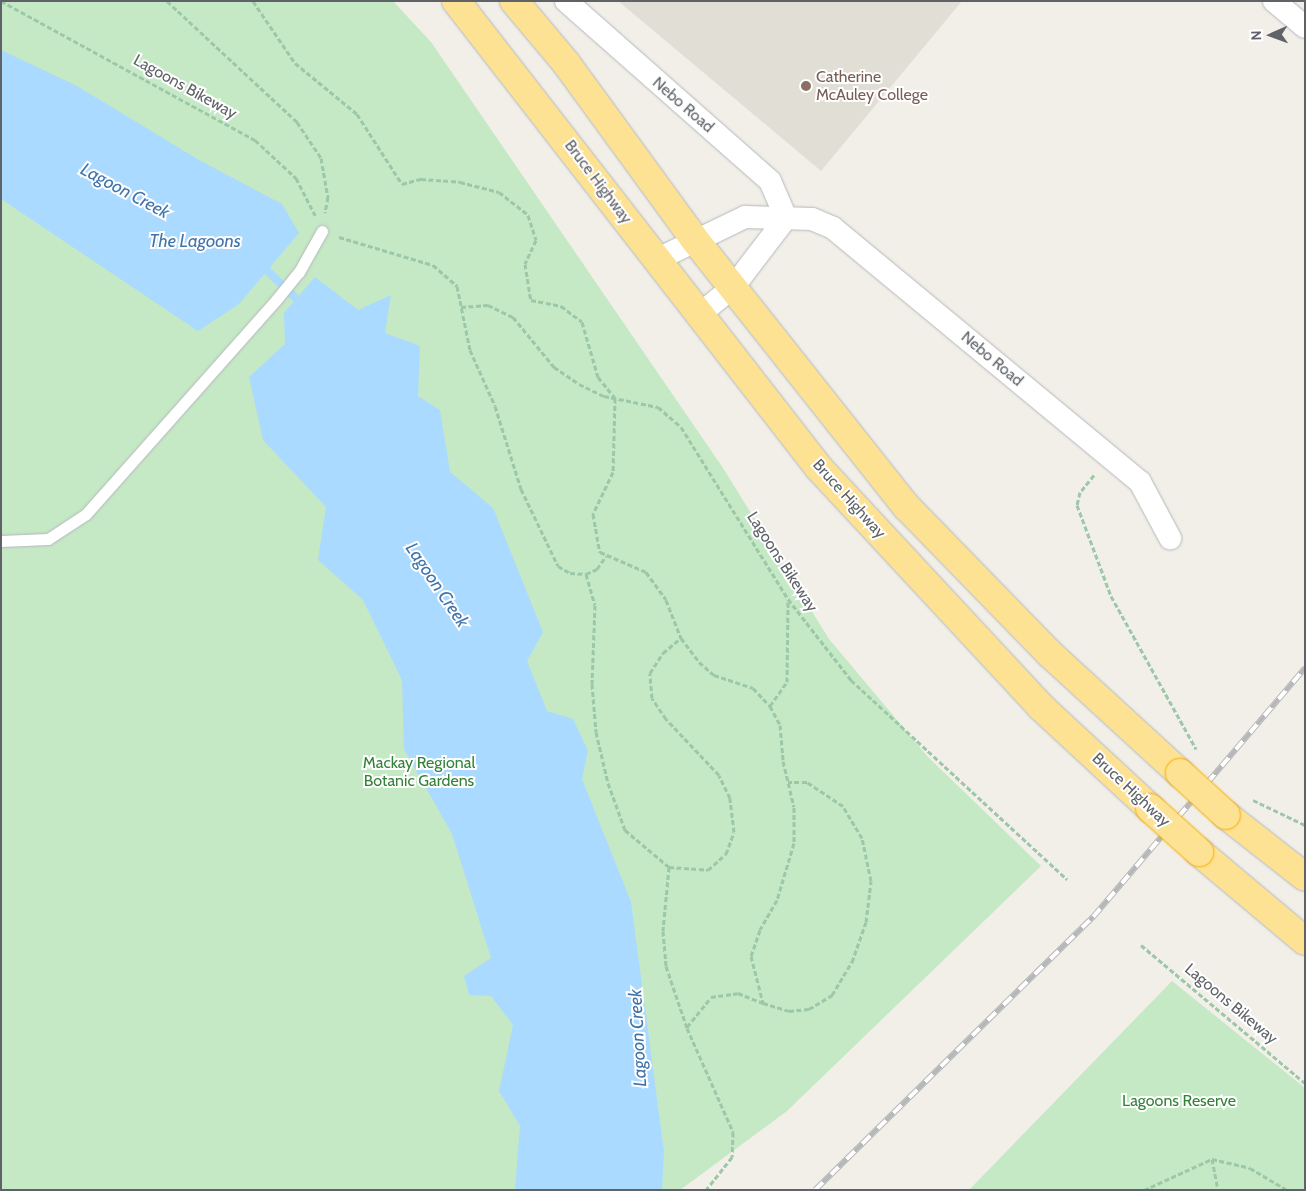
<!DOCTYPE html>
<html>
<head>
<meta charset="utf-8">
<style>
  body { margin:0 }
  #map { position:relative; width:1306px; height:1191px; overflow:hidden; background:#f1efe8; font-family:Cabin,sans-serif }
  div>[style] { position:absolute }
  .education>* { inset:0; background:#e1ded6 }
  .green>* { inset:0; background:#c5e8c5 }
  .water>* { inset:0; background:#aadaff }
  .stream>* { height:8px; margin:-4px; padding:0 4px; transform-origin:4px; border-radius:4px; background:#aadaff }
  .path>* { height:3px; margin-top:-1.5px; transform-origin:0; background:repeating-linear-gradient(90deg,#9cc7a9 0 5px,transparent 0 7.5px) }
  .roads { filter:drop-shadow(0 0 1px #b5b8bc) drop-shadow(0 0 1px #b5b8bc) }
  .lane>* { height:11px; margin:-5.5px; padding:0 5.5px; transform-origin:5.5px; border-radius:5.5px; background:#fff }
  .street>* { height:22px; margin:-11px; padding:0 11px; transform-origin:11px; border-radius:11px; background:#fff }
  .highway>* { height:28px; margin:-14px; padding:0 14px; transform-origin:14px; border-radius:14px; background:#fde293 }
  .rail>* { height:5.5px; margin-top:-2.75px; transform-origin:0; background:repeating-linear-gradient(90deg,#fff 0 11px,#b6b7b8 0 22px); box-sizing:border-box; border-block:1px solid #b6b7b8 }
  .bridges { filter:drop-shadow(0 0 1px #f9ab00) drop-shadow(0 0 1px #f9ab00) }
  .highway-bridge>* { height:28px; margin:-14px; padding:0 14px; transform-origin:14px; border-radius:14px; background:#fde293 }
  .dots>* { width:14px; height:14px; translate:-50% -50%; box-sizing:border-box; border:2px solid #fff; border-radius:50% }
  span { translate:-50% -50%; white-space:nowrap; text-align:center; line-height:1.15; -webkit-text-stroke:4px #fff; paint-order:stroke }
  .education-label { font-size:16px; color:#785e54 }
  .left { translate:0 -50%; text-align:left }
  .street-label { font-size:16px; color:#5f6368 }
  .park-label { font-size:16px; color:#348238 }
  .water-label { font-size:18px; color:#4174aa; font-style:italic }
  .frame { position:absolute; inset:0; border:2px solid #5f6368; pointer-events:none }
  .north { position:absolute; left:1246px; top:10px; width:50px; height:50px; -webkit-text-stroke:4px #fff; paint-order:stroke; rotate:268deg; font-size:14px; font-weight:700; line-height:20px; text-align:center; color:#5f6368 }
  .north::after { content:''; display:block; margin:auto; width:18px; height:22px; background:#5f6368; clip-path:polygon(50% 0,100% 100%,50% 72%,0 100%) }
</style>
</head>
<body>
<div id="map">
  <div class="education">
    <div style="clip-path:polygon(618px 1px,962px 1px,821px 171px)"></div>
  </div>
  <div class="green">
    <div style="clip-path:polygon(1px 1px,393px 1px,431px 42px,723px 468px,829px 639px,928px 757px,1041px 866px,787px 1111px,680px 1190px,1px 1190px)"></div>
    <div style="clip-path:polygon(1172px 981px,1305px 1088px,1305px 1190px,969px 1190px)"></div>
  </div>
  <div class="water">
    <div style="clip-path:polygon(1px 50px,77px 86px,199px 160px,282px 204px,299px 233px,239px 304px,198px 331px,1px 199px)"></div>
    <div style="clip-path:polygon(315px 277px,358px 310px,391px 295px,385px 333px,420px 346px,418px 396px,440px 410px,450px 472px,493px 508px,543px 632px,527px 661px,547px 711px,573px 719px,588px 751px,582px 779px,631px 902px,664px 1152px,662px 1190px,515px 1190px,520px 1126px,499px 1091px,513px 1025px,491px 996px,469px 995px,464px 976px,491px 958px,452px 834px,404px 749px,402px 680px,363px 600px,318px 560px,326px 507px,263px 440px,249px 377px,285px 344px,284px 313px)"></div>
  </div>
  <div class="stream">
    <div style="left:261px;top:265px;width:58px;rotate:43.6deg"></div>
  </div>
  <div class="path">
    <div style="left:1px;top:1px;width:290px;rotate:28.7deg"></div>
    <div style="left:255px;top:140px;width:56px;rotate:42.8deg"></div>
    <div style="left:296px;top:178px;width:42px;rotate:62.8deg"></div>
    <div style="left:167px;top:1px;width:178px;rotate:42.9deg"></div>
    <div style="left:297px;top:122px;width:43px;rotate:56.3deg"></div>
    <div style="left:321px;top:158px;width:40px;rotate:80deg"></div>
    <div style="left:328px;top:197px;width:16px;rotate:101deg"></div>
    <div style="left:253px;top:1px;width:75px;rotate:55.9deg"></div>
    <div style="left:295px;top:63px;width:80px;rotate:39.4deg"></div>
    <div style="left:357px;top:114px;width:83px;rotate:57.3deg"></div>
    <div style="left:402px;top:184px;width:20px;rotate:-15deg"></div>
    <div style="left:421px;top:179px;width:39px;rotate:4deg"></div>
    <div style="left:460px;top:182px;width:40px;rotate:14.4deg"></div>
    <div style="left:499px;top:192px;width:37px;rotate:38deg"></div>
    <div style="left:528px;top:215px;width:26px;rotate:72deg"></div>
    <div style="left:536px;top:240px;width:26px;rotate:115deg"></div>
    <div style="left:525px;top:264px;width:36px;rotate:81deg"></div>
    <div style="left:531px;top:300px;width:31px;rotate:11deg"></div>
    <div style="left:561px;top:306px;width:26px;rotate:37deg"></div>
    <div style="left:582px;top:322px;width:57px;rotate:73.8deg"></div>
    <div style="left:598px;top:377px;width:27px;rotate:51deg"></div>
    <div style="left:615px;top:398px;width:74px;rotate:91.5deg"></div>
    <div style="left:613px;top:472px;width:47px;rotate:115.5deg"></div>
    <div style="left:593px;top:514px;width:39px;rotate:80deg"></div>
    <div style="left:600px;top:552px;width:50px;rotate:23.5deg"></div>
    <div style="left:646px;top:572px;width:34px;rotate:54deg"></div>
    <div style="left:666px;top:600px;width:41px;rotate:68.5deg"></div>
    <div style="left:681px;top:638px;width:30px;rotate:53deg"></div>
    <div style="left:699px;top:662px;width:20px;rotate:41deg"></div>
    <div style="left:714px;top:675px;width:41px;rotate:18.4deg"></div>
    <div style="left:753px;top:688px;width:25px;rotate:47deg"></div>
    <div style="left:770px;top:706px;width:21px;rotate:62deg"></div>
    <div style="left:780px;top:725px;width:36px;rotate:85deg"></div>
    <div style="left:783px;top:761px;width:47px;rotate:76.6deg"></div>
    <div style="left:794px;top:807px;width:36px;rotate:90deg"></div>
    <div style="left:794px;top:843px;width:59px;rotate:106.6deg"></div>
    <div style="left:777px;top:900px;width:34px;rotate:120deg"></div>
    <div style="left:760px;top:930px;width:28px;rotate:109deg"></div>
    <div style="left:751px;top:956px;width:49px;rotate:75.7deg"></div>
    <div style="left:763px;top:1003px;width:27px;rotate:17deg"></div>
    <div style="left:789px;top:1011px;width:20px;rotate:-6deg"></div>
    <div style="left:809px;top:1009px;width:27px;rotate:-31deg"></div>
    <div style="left:832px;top:995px;width:39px;rotate:-59deg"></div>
    <div style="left:852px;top:962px;width:42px;rotate:-70.7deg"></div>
    <div style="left:866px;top:922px;width:41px;rotate:-83deg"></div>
    <div style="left:871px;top:881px;width:44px;rotate:-101.8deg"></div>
    <div style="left:862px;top:838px;width:37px;rotate:-121deg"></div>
    <div style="left:843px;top:806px;width:43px;rotate:-146.3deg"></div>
    <div style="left:807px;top:782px;width:19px;rotate:180deg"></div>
    <div style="left:339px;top:237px;width:98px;rotate:16.6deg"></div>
    <div style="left:433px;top:265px;width:32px;rotate:41deg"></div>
    <div style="left:457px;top:286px;width:65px;rotate:78.5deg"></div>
    <div style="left:470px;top:350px;width:61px;rotate:65.9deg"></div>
    <div style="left:495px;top:406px;width:87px;rotate:72.6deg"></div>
    <div style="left:521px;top:489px;width:85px;rotate:64.3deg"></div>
    <div style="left:558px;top:566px;width:14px;rotate:30deg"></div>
    <div style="left:570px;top:573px;width:16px;rotate:4deg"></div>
    <div style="left:586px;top:574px;width:12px;rotate:-24deg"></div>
    <div style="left:597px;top:569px;width:16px;rotate:-55deg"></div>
    <div style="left:461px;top:307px;width:27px;rotate:-4deg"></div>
    <div style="left:488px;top:305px;width:28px;rotate:26deg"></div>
    <div style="left:513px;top:317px;width:65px;rotate:50.6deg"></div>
    <div style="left:554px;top:367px;width:30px;rotate:34deg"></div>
    <div style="left:579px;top:384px;width:28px;rotate:26deg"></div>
    <div style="left:604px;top:396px;width:55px;rotate:11.5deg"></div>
    <div style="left:658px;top:407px;width:30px;rotate:41deg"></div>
    <div style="left:681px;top:427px;width:203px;rotate:58.1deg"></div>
    <div style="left:788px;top:599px;width:103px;rotate:52.1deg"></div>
    <div style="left:851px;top:680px;width:294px;rotate:42.7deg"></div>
    <div style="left:1094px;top:475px;width:22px;rotate:129deg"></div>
    <div style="left:1080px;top:492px;width:13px;rotate:103deg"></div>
    <div style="left:1077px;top:505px;width:97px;rotate:69.5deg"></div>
    <div style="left:1111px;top:596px;width:175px;rotate:60.9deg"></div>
    <div style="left:586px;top:574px;width:32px;rotate:74deg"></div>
    <div style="left:595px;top:605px;width:79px;rotate:92.2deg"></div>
    <div style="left:592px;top:684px;width:48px;rotate:85.2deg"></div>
    <div style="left:596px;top:732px;width:52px;rotate:76.8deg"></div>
    <div style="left:608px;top:783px;width:50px;rotate:70.1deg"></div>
    <div style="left:625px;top:830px;width:57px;rotate:40.1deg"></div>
    <div style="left:669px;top:867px;width:39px;rotate:4deg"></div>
    <div style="left:708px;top:870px;width:24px;rotate:-42deg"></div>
    <div style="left:726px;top:854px;width:23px;rotate:-70deg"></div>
    <div style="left:734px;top:832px;width:34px;rotate:-97deg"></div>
    <div style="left:730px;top:798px;width:25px;rotate:-116deg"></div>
    <div style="left:719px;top:775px;width:77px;rotate:-133.4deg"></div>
    <div style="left:666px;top:719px;width:25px;rotate:-124deg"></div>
    <div style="left:652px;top:698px;width:25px;rotate:-95deg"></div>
    <div style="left:650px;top:673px;width:24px;rotate:-57deg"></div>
    <div style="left:663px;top:653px;width:23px;rotate:-40deg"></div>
    <div style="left:770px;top:706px;width:29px;rotate:-55deg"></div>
    <div style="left:787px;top:682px;width:82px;rotate:-89.3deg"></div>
    <div style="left:1253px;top:800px;width:58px;rotate:25.7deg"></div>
    <div style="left:669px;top:867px;width:64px;rotate:95.4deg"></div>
    <div style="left:663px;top:931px;width:35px;rotate:85deg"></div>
    <div style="left:666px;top:966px;width:65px;rotate:71.3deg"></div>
    <div style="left:687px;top:1028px;width:114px;rotate:66.1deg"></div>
    <div style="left:733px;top:1132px;width:25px;rotate:92deg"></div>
    <div style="left:732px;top:1157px;width:42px;rotate:128.2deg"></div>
    <div style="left:1141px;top:945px;width:214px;rotate:40.1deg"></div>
    <div style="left:687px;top:1027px;width:38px;rotate:-51deg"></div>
    <div style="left:711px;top:997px;width:27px;rotate:-8deg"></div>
    <div style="left:738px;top:993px;width:27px;rotate:22deg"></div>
    <div style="left:1212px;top:1159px;width:32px;rotate:79deg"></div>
    <div style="left:1144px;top:1190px;width:75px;rotate:-24.5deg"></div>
    <div style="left:1212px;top:1159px;width:39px;rotate:13deg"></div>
    <div style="left:1250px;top:1168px;width:43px;rotate:30.7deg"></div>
  </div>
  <div class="roads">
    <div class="lane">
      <div style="left:1px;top:541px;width:47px;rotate:-2.4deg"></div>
      <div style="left:48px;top:539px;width:45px;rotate:-33.3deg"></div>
      <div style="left:86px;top:514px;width:286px;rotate:-48.4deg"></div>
      <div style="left:276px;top:300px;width:36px;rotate:-51deg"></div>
      <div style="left:299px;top:272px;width:47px;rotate:-60.7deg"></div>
    </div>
    <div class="street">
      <div style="left:566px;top:1px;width:272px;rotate:41.4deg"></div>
      <div style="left:770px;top:181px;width:40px;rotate:66.6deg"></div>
      <div style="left:1274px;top:1px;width:40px;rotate:40deg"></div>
      <div style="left:658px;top:259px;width:97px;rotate:-25.8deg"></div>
      <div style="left:745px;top:217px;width:67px;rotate:1.7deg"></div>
      <div style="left:812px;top:219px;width:23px;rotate:23deg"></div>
      <div style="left:833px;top:228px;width:398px;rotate:39.6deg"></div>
      <div style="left:1140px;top:482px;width:64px;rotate:61.8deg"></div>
      <div style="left:699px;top:315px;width:45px;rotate:-39.6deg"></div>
      <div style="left:734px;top:286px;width:86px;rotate:-52.6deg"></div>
    </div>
    <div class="highway">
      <div style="left:456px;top:1px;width:591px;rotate:52.14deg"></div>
      <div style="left:819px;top:468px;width:326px;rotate:47.1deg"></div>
      <div style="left:1041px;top:707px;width:149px;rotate:42.8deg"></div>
      <div style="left:514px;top:1px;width:81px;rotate:50deg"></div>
      <div style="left:566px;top:63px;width:219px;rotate:53.9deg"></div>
      <div style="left:695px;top:240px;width:341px;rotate:51.6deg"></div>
      <div style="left:907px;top:507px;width:205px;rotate:45.8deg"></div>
      <div style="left:1050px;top:654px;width:176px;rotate:42.5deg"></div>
      <div style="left:1226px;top:815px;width:100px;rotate:38.1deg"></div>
      <div style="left:1199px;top:852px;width:138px;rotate:40deg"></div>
    </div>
  </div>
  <div class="rail">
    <div style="left:815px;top:1190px;width:390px;rotate:-44.5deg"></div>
    <div style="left:1093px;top:917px;width:327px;rotate:-49.6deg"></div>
  </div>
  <div class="bridges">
    <div class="highway-bridge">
      <div style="left:1180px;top:773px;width:62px;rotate:42.4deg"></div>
      <div style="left:1150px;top:808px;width:66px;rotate:41.9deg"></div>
    </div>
  </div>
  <div class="dots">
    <div style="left:806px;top:86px;background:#8d6e63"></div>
  </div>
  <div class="education-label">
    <span class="left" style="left:816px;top:86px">Catherine<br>McAuley College</span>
  </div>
  <div class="street-label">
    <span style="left:185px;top:87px;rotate:29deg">Lagoons Bikeway</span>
    <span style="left:683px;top:105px;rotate:41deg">Nebo Road</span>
    <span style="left:598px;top:182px;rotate:53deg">Bruce Highway</span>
    <span style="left:992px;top:359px;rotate:40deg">Nebo Road</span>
    <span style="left:849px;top:499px;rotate:48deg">Bruce Highway</span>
    <span style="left:782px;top:562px;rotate:57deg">Lagoons Bikeway</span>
    <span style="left:1131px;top:790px;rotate:43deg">Bruce Highway</span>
    <span style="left:1231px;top:1004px;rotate:40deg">Lagoons Bikeway</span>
  </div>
  <div class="park-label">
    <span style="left:419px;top:772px">Mackay Regional<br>Botanic Gardens</span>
    <span style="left:1179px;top:1101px">Lagoons Reserve</span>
  </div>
  <div class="water-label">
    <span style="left:125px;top:191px;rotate:28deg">Lagoon Creek</span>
    <span style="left:195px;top:241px">The Lagoons</span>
    <span style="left:437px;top:585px;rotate:56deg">Lagoon Creek</span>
    <span style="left:638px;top:1038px;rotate:-93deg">Lagoon Creek</span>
  </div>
  <div class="frame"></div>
  <div class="north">N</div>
</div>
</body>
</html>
